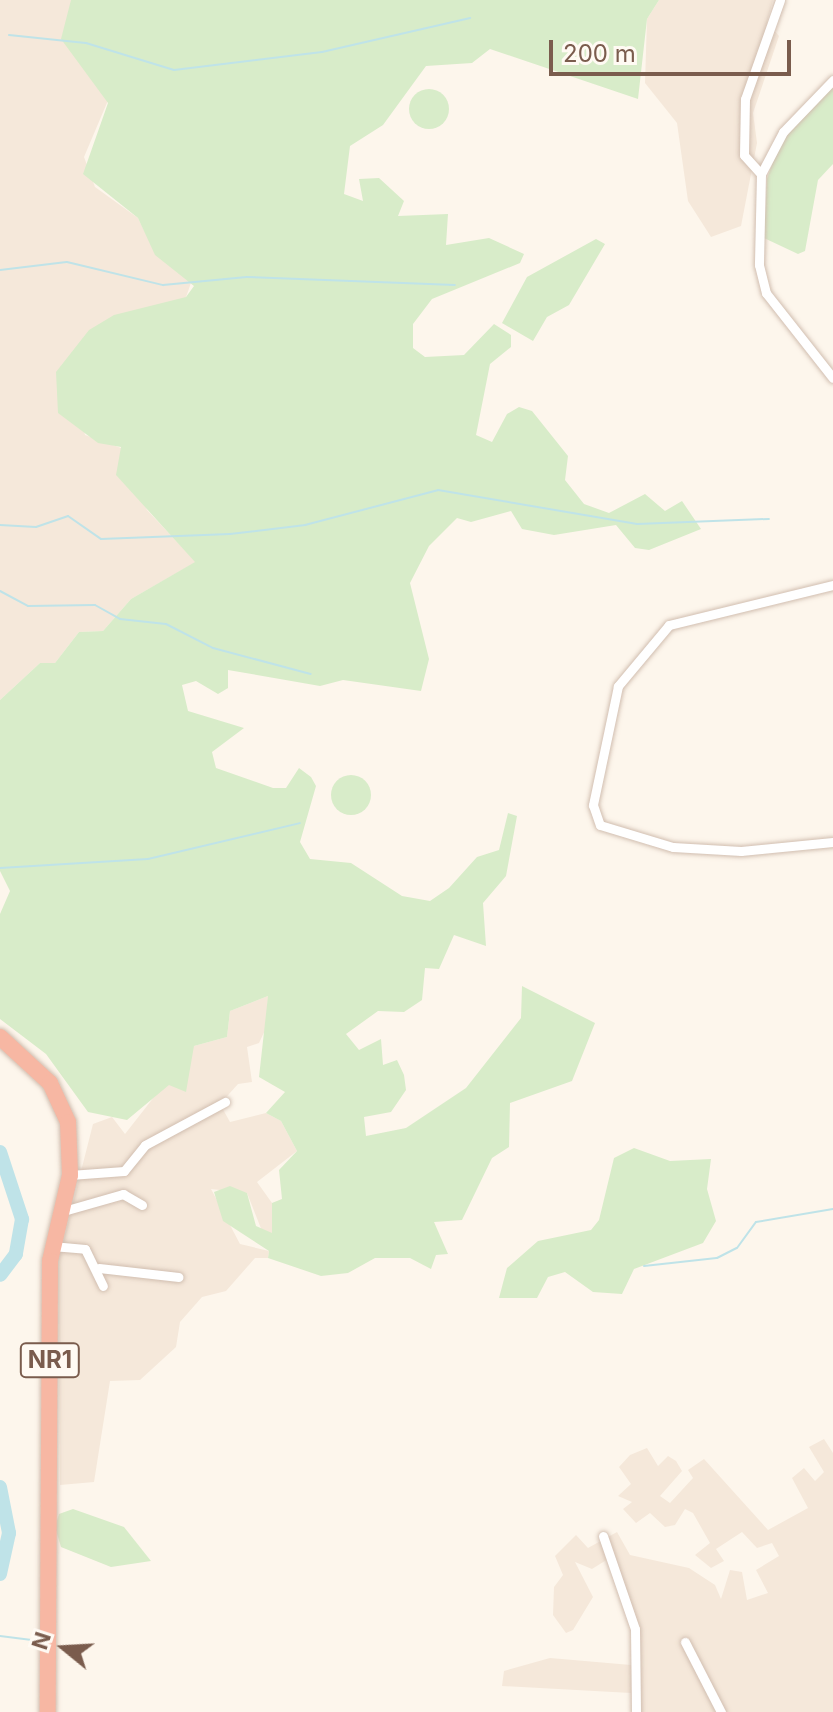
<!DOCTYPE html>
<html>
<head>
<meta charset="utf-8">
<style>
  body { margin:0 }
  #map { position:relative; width:833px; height:1712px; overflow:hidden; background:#fdf6ec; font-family:Inter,sans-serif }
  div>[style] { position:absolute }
  .residential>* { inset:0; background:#f5e8da }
  .green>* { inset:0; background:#d8ecc9 }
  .round { border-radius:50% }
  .stream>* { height:2px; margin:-1px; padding:0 1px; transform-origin:1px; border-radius:1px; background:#bfe3e8 }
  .river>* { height:14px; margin:-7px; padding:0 7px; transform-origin:7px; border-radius:7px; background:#bfe3e8 }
  .roads { filter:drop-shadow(0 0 2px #d1beb0) drop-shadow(0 0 2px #d1beb0) }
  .street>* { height:9px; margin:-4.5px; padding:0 4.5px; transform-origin:4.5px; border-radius:4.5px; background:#fff }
  .highway>* { height:16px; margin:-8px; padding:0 8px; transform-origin:8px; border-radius:8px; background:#f7b7a3 }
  span { translate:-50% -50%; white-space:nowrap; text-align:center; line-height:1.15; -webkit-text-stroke:8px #fffaf3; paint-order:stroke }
  .shield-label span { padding:2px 6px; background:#fffaf3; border:2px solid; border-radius:6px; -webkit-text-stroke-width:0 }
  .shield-label { font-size:24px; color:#7a5c4d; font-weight:700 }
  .north { position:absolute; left:24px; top:1608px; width:80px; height:80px; -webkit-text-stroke:6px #fffaf3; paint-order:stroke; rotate:288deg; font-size:22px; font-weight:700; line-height:32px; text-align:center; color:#7a5c4d }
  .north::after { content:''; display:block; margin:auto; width:28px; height:36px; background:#7a5c4d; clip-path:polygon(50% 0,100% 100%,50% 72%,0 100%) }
  .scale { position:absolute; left:549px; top:40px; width:242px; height:36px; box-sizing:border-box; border:4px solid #7a5c4d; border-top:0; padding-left:10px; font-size:24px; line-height:28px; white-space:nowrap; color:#7a5c4d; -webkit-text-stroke:6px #fffaf3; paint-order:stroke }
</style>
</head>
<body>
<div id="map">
  <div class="residential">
    <div style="clip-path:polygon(0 0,93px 0,112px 91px,84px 157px,95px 187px,138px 218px,151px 244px,192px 280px,186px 297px,78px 400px,85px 435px,121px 448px,147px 510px,196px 562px,131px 599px,103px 631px,79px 632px,55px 663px,40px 663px,0 700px)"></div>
    <div style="clip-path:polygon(659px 0,773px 0,767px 22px,779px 36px,753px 113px,757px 143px,741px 226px,711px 237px,688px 201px,677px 123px,645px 83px,647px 19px)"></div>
    <div style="clip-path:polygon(268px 996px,267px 1026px,259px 1043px,247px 1047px,252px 1082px,238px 1084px,220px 1104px,230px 1122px,266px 1113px,281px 1121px,297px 1151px,257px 1182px,272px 1203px,272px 1233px,264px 1236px,247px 1193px,211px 1189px,240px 1244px,269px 1251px,268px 1258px,255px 1258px,226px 1291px,202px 1297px,180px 1322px,176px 1347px,140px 1380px,110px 1381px,94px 1482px,60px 1485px,58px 1262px,93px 1124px,112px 1117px,125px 1134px,194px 1046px,227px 1037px,230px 1011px)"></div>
    <div style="clip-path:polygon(824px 1439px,833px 1453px,833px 1712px,633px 1712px,631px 1693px,502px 1686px,504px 1671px,550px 1658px,631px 1665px,631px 1629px,608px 1559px,592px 1569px,575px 1562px,593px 1597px,573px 1630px,566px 1633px,553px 1615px,554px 1587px,563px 1575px,555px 1556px,576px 1535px,588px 1548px,617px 1532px,630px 1555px,689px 1568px,715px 1585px,721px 1599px,730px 1570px,742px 1572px,747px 1600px,768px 1593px,756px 1570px,779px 1556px,772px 1543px,757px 1548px,742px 1532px,716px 1549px,724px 1561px,711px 1568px,695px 1555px,710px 1543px,693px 1513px,685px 1509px,675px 1525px,665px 1527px,650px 1513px,636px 1523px,623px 1509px,632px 1502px,618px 1496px,631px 1484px,619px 1467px,630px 1455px,647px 1448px,658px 1466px,668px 1456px,676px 1461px,682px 1471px,660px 1496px,670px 1503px,693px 1478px,688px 1470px,704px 1459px,768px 1530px,808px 1508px,792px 1478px,804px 1468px,815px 1481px,824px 1472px,809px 1447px)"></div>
  </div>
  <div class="green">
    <div style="clip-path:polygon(71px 0,659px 0,647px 19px,638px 99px,490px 49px,472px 63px,426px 66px,383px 125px,350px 146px,344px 194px,363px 201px,359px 179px,379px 178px,404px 201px,398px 216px,448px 214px,446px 245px,489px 238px,524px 254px,520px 263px,432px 299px,413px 324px,413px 348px,425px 357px,464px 355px,494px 324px,511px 335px,511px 347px,490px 364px,476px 435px,492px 442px,507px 414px,519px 407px,532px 411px,568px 456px,565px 480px,584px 504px,609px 513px,645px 494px,665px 511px,682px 501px,701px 529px,649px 550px,635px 548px,616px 525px,554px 535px,522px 529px,511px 511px,471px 522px,457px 518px,429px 546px,410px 583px,429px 659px,421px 691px,343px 680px,320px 686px,228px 670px,228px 688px,218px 694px,196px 681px,182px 685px,188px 711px,244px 728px,212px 752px,216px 768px,273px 788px,286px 788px,299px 768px,311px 777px,316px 786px,300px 842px,310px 859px,351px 863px,402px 896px,430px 901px,449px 888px,477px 857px,499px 850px,508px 813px,517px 816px,506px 876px,483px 903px,486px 946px,454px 935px,439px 969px,425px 968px,422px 1000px,404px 1012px,378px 1011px,346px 1034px,359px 1050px,381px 1039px,383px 1065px,397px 1060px,404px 1075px,406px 1090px,391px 1112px,364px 1117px,366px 1136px,406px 1128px,466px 1088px,521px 1018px,522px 986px,595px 1023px,572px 1081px,510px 1103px,509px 1147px,492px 1158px,462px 1220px,434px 1222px,448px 1254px,436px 1255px,431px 1269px,410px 1258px,375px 1258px,348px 1273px,321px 1276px,268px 1258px,269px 1251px,223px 1221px,214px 1192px,230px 1186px,247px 1193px,256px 1226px,272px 1233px,272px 1203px,282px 1199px,279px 1170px,297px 1151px,281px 1121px,266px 1113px,285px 1092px,259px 1077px,268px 996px,230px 1011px,227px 1037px,194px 1046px,186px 1092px,169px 1085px,127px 1120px,88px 1112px,46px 1054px,0 1019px,0 914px,10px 891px,0 871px,0 700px,40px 663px,55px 663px,79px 632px,103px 631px,131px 599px,195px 562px,116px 475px,121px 447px,98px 443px,58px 413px,56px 372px,89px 330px,114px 315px,186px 297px,194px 286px,155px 255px,138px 218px,83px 174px,108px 103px,61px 39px)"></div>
    <div style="clip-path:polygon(833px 85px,833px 164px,818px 180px,805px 251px,798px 254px,764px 238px,767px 179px,779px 144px)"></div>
    <div class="round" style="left:409px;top:89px;width:40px;height:40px"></div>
    <div style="clip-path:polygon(596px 239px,605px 244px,569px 305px,547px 317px,533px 341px,502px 323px,527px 277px)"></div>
    <div class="round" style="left:331px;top:775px;width:40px;height:40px"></div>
    <div style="clip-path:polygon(634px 1148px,670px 1161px,711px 1159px,707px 1189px,716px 1221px,703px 1243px,634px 1269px,622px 1294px,593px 1292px,565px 1272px,548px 1277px,537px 1298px,499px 1298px,507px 1268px,538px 1241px,591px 1230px,599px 1220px,614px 1158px)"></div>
    <div style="clip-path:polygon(73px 1509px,124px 1527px,151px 1561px,111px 1567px,61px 1547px,55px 1527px,59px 1514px)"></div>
  </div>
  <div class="stream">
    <div style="left:9px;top:35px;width:77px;rotate:5.9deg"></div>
    <div style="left:86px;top:43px;width:92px;rotate:17.1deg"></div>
    <div style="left:174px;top:70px;width:149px;rotate:-6.9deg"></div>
    <div style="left:322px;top:52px;width:152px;rotate:-12.9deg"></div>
    <div style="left:0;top:270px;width:67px;rotate:-6.8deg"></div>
    <div style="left:67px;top:262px;width:99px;rotate:13.5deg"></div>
    <div style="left:163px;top:285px;width:84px;rotate:-5.4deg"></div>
    <div style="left:247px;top:277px;width:208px;rotate:2.2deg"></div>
    <div style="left:0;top:525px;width:36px;rotate:3deg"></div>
    <div style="left:36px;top:527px;width:34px;rotate:-19deg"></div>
    <div style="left:68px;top:516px;width:40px;rotate:34.9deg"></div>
    <div style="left:101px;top:539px;width:129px;rotate:-2.2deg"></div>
    <div style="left:230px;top:534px;width:76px;rotate:-6.8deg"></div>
    <div style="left:305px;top:525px;width:138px;rotate:-14.7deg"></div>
    <div style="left:438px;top:490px;width:202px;rotate:9.7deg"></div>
    <div style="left:637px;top:524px;width:132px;rotate:-2.2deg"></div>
    <div style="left:0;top:591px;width:32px;rotate:28deg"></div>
    <div style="left:28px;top:606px;width:67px;rotate:-0.9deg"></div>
    <div style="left:95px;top:605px;width:29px;rotate:29deg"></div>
    <div style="left:120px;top:619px;width:46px;rotate:6.2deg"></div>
    <div style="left:166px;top:624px;width:53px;rotate:27.1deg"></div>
    <div style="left:213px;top:648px;width:101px;rotate:14.9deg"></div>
    <div style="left:0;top:868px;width:148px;rotate:-3.5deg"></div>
    <div style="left:148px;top:859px;width:156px;rotate:-13.3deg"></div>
    <div style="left:644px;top:1266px;width:73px;rotate:-6.3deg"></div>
    <div style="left:717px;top:1258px;width:22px;rotate:-27deg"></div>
    <div style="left:737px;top:1248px;width:32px;rotate:-54deg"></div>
    <div style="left:756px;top:1222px;width:78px;rotate:-9.6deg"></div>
    <div style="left:0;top:1636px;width:34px;rotate:7deg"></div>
  </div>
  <div class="river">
    <div style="left:0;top:1152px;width:71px;rotate:71.8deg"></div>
    <div style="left:22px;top:1219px;width:36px;rotate:100deg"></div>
    <div style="left:16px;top:1254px;width:26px;rotate:127deg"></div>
    <div style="left:0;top:1487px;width:47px;rotate:78.9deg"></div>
    <div style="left:9px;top:1533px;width:42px;rotate:102.4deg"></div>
  </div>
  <div class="roads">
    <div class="street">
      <div style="left:833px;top:80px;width:72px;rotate:133.9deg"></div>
      <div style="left:783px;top:132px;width:47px;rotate:117.6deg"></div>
      <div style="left:761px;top:174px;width:91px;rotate:91.3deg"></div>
      <div style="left:759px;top:265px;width:29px;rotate:76deg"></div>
      <div style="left:766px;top:293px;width:108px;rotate:51.8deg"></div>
      <div style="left:761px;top:174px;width:25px;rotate:-132deg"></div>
      <div style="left:744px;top:155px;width:56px;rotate:-89deg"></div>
      <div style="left:745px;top:99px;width:105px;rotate:-70.5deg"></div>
      <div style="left:833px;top:585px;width:169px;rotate:166.3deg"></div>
      <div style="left:669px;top:625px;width:80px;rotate:129.9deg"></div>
      <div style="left:618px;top:686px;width:122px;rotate:101.9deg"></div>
      <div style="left:593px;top:805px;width:21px;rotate:71deg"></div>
      <div style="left:600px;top:825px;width:76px;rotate:16.8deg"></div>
      <div style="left:673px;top:847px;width:68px;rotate:3.4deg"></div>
      <div style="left:741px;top:851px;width:92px;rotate:-5.6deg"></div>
      <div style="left:70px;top:1175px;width:54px;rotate:-4.2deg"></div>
      <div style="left:124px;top:1171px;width:33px;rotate:-51deg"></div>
      <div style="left:145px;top:1145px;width:91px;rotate:-28.3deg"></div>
      <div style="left:60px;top:1212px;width:66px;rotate:-15.9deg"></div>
      <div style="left:123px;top:1194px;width:22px;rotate:30deg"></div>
      <div style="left:52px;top:1246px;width:33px;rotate:5deg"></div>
      <div style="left:85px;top:1249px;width:41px;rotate:64.1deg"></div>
      <div style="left:99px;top:1268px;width:80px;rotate:6.5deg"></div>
      <div style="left:603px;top:1536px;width:98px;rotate:71deg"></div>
      <div style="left:635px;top:1629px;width:83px;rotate:89.3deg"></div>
      <div style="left:685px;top:1642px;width:79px;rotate:62.8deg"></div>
    </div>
    <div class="highway">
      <div style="left:0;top:1037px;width:68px;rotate:42.6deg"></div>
      <div style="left:50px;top:1083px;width:43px;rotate:65.2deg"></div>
      <div style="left:68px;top:1122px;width:53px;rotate:87.8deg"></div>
      <div style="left:70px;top:1175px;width:88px;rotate:103.1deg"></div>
      <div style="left:50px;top:1261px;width:451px;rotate:90.3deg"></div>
    </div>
  </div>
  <div class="shield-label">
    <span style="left:50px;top:1360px">NR1</span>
  </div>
  <div class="north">N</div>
  <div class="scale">200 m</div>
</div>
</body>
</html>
